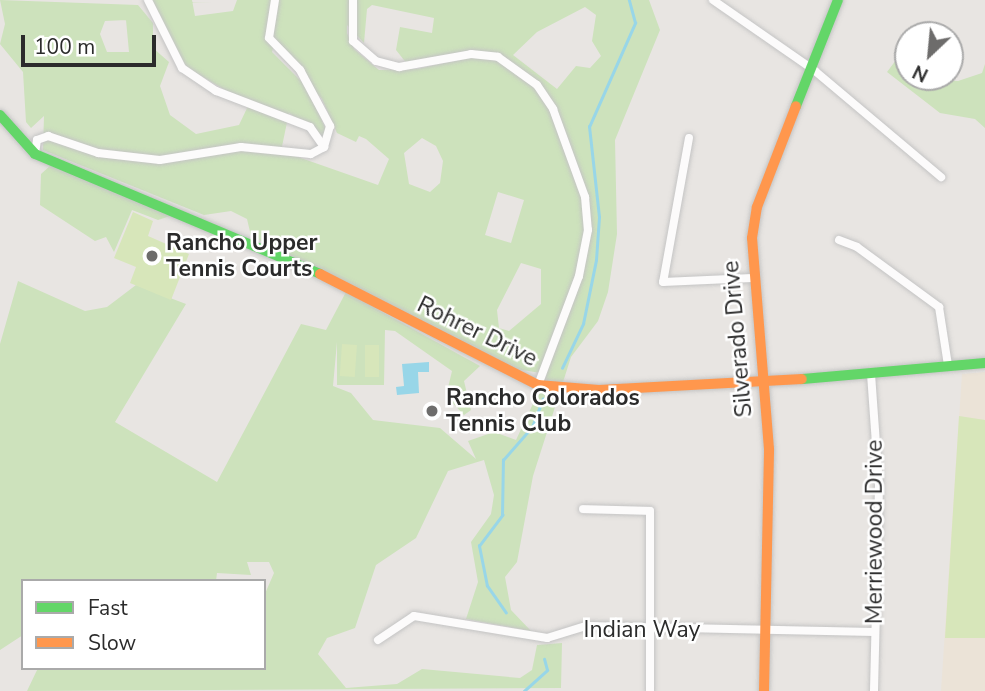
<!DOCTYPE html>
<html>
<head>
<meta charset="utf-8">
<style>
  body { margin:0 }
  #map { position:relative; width:985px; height:691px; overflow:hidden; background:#e8e5e2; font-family:"Nunito Sans",sans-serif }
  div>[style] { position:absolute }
  .education>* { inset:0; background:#ebe3d7 }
  .green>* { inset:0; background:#cde2bc }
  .pitch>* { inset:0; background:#d7e6ba; transform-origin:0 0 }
  .water>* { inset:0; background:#98d6e8 }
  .stream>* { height:2.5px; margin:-1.25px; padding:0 1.25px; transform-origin:1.25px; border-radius:1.25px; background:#98d6e8 }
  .roads { filter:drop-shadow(0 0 2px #c4c4c4) drop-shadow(0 0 2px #c4c4c4) }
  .street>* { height:8px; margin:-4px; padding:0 4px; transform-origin:4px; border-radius:4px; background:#fcfbfb }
  .fast>* { height:10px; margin:-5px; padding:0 5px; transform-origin:5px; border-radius:5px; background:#63d668 }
  .slow>* { height:10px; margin:-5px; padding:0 5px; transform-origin:5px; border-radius:5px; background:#ff974d }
  .dots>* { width:19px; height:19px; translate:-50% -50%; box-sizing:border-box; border:4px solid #fff; border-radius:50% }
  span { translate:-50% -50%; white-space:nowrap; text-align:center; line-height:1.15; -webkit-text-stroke:5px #fff; paint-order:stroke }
  .poi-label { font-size:23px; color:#2b2b2b; font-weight:700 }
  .left { translate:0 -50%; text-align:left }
  .street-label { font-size:23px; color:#2b2b2b }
  .legend { position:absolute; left:21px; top:579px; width:245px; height:91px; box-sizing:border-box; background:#fff; border:2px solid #aaa; margin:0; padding:9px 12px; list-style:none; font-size:21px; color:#2b2b2b }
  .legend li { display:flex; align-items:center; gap:14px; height:35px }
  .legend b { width:35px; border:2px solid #aaa }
  .north { position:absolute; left:894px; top:21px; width:70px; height:70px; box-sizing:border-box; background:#fff; border:2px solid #aaa; border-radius:50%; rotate:206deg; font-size:19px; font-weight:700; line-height:28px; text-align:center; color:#2b2b2b }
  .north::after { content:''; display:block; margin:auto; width:24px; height:32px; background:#6d6c6b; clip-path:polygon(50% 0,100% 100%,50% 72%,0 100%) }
  .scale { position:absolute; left:21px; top:35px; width:135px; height:32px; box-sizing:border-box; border:4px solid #2b2b2b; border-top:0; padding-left:9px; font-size:21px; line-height:24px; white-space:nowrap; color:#2b2b2b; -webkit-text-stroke:5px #fff; paint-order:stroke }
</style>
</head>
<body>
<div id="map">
  <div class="education">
    <div style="clip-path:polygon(985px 372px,985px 691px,941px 691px,962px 374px)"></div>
  </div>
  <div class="green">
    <div style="clip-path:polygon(evenodd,0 0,138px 5px,153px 23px,153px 48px,169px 62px,160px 86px,170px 115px,196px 134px,239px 125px,249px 104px,186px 67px,152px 0,192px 0,195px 16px,233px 11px,237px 0,649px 0,660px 30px,615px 140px,617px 234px,608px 292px,598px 321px,571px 357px,533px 476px,517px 562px,505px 577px,511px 610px,531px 631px,466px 619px,478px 582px,471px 542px,491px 514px,494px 495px,484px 460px,448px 471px,416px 538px,376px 565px,355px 628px,327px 638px,318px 654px,346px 688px,397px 684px,422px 669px,520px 678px,532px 670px,537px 645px,562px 643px,561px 688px,27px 691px,38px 668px,264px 668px,264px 596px,274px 573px,269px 562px,247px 562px,251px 575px,217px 573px,216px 581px,23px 581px,23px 635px,0 650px,0 344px,18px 281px,85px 311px,107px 307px,136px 285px,186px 304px,115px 422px,217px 482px,301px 324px,326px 330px,346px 292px,480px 366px,464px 381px,471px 410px,464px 415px,446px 396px,452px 371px,395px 331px,385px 330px,384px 385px,337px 385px,337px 342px,333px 386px,351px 393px,373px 420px,440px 428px,476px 459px,468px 441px,494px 432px,516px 440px,547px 374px,516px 369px,251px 236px,247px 219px,231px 211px,204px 215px,43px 150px,44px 116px,31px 128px,26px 122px,23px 72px,0 44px,5px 24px,0 0,372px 5px,434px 18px,432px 33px,400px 27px,396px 50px,408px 65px,485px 54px,417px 69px,379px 70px,354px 49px,347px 33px,347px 25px,364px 43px,367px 9px,372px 5px,0 0,585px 7px,596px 15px,592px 41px,601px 56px,590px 68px,576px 66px,557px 89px,513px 55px,537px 32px,585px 7px,0 0,126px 20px,129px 52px,107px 52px,100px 34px,105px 21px,126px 20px,0 0,274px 44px,322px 99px,337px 133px,356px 142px,359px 136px,366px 139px,389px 159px,378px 185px,281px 151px,289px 113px,327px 139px,327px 132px,307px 87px,272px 52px,274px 44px,0 0,422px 138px,436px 146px,443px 161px,440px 183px,430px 192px,409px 184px,404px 153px,422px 138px,0 0,498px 192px,524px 200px,511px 243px,485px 235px,498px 192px,0 0,521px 263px,541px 269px,541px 304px,509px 331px,499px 328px,497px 310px,521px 263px)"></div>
    <div style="clip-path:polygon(896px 60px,908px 64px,908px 77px,958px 81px,982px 73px,985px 64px,985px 128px,975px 119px,940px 113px,887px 72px)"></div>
    <div style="clip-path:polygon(51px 165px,176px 214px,158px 220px,132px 210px,114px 252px,106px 237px,95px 241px,40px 205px,41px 174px)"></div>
  </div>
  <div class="pitch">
    <div style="clip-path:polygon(133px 212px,153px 221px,148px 236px,189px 254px,171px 300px,130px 283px,136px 267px,114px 258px)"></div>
    <div style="left:342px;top:344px;width:15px;height:32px;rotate:4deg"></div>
    <div style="left:365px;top:345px;width:14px;height:32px"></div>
    <div style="clip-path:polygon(959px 416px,985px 420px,985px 638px,945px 638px)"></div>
  </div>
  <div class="water">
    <div style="clip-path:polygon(429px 362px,429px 372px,418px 372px,419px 393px,397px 395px,396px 387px,404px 386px,402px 364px)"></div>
  </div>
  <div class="stream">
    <div style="left:562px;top:368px;width:49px;rotate:-64.5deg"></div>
    <div style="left:583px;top:324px;width:65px;rotate:-78.5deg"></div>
    <div style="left:596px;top:260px;width:43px;rotate:-86deg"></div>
    <div style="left:599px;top:217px;width:91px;rotate:-96.3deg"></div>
    <div style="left:589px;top:127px;width:114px;rotate:-66.1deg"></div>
    <div style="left:635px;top:23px;width:24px;rotate:-105deg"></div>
    <div style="left:506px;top:613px;width:33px;rotate:-125deg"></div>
    <div style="left:487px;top:586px;width:41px;rotate:-101.3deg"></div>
    <div style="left:479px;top:546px;width:39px;rotate:-53deg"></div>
    <div style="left:502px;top:515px;width:55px;rotate:-89deg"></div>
    <div style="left:503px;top:460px;width:44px;rotate:-48.7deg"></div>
    <div style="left:532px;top:427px;width:30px;rotate:-69deg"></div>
    <div style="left:524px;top:691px;width:31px;rotate:-42deg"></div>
    <div style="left:547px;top:670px;width:11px;rotate:-105deg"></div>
  </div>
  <div class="roads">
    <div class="street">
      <div style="left:275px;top:0;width:38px;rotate:99deg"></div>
      <div style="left:269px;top:38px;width:45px;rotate:45.9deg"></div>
      <div style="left:300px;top:70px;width:64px;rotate:61.8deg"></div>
      <div style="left:330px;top:126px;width:22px;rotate:106deg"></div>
      <div style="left:353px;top:0;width:41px;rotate:90deg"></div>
      <div style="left:353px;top:41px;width:30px;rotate:41deg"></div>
      <div style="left:376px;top:61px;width:24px;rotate:15deg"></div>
      <div style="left:399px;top:67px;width:73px;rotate:-10.2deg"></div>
      <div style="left:471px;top:54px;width:27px;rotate:6deg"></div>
      <div style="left:498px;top:57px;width:48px;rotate:35.7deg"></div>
      <div style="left:537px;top:85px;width:29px;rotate:56deg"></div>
      <div style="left:553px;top:109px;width:94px;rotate:70deg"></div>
      <div style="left:585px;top:197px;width:33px;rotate:85deg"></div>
      <div style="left:588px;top:230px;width:47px;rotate:101.1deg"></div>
      <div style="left:579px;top:276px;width:116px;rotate:110.6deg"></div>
      <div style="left:713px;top:0;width:124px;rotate:34.8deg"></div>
      <div style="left:815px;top:71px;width:165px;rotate:40.1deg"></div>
      <div style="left:689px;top:138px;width:146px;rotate:100.2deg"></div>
      <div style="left:663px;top:282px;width:89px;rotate:-2.6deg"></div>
      <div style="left:35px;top:154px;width:14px;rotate:-82deg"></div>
      <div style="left:37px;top:140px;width:12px;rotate:-20deg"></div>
      <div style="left:48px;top:136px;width:53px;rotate:18.8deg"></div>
      <div style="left:98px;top:153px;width:62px;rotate:6.4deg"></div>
      <div style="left:160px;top:160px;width:82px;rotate:-9.1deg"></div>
      <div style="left:241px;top:147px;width:70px;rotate:5.7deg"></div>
      <div style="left:311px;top:154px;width:15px;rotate:-28deg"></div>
      <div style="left:324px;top:147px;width:24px;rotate:-125deg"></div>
      <div style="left:310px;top:127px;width:101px;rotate:-159deg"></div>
      <div style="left:216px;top:91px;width:41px;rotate:-145.9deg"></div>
      <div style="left:182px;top:68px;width:76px;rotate:-116.6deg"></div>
      <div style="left:839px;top:240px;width:19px;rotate:21deg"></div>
      <div style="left:857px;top:247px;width:102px;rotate:36.2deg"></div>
      <div style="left:939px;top:307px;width:59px;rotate:81.2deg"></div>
      <div style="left:871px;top:374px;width:112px;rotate:85.9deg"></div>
      <div style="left:879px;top:486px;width:205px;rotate:91.4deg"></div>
      <div style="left:583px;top:509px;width:67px;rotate:1.7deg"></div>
      <div style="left:650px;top:511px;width:180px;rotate:90deg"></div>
      <div style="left:378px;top:640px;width:43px;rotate:-33.7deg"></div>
      <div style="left:414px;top:616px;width:135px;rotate:9.4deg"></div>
      <div style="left:547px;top:638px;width:41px;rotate:-17.1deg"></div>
      <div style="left:586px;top:626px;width:288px;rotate:1.2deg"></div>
    </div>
    <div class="fast">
      <div style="left:796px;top:106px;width:114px;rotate:-68.4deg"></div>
      <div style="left:0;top:115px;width:52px;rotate:48.1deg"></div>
      <div style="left:35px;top:154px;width:309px;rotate:22.8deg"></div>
      <div style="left:802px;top:379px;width:184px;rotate:-5deg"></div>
    </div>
    <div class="slow">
      <div style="left:320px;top:274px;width:245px;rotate:27deg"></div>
      <div style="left:538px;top:385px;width:61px;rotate:4.7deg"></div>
      <div style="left:599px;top:390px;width:203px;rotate:-3.1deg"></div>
      <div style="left:764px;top:691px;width:242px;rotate:-88.8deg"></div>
      <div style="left:769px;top:449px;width:212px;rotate:-94.6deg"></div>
      <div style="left:752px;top:238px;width:31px;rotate:-81deg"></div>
      <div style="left:757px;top:207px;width:108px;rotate:-68.9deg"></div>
    </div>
  </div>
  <div class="dots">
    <div style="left:152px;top:256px;background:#6d6c6b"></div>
    <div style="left:432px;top:411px;background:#6d6c6b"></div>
  </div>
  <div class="poi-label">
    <span class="left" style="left:166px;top:256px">Rancho Upper<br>Tennis Courts</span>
    <span class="left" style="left:446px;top:411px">Rancho Colorados<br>Tennis Club</span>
  </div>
  <div class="street-label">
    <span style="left:477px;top:332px;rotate:26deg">Rohrer Drive</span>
    <span style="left:738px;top:339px;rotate:-95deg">Silverado Drive</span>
    <span style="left:875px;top:532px;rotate:-90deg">Merriewood Drive</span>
    <span style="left:642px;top:630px">Indian Way</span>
  </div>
  <ul class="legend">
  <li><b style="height:9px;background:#63d668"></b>Fast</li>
  <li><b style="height:9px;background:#ff974d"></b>Slow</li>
  </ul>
  <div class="north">N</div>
  <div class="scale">100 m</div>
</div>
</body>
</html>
